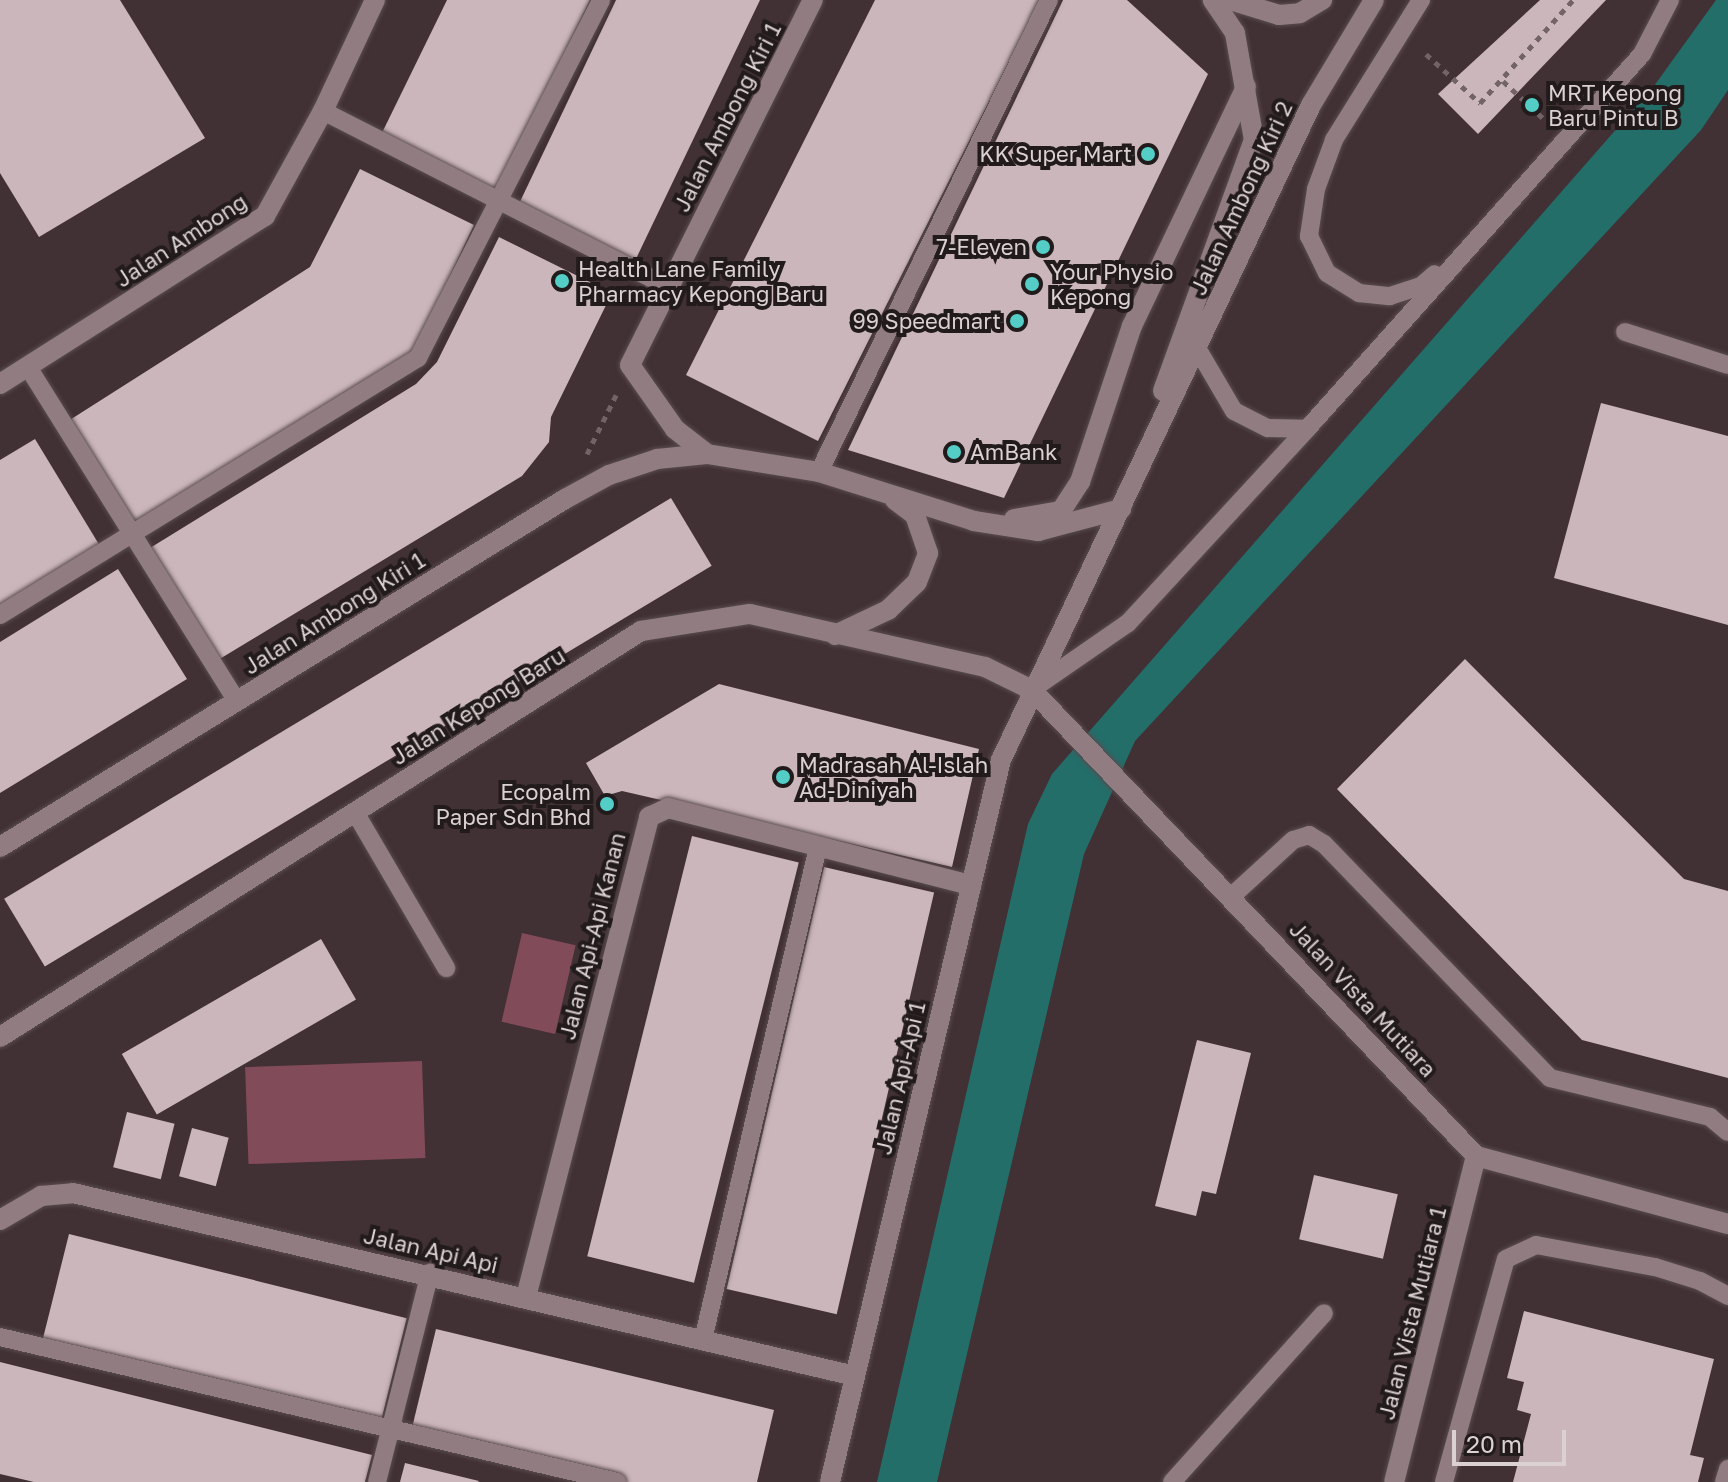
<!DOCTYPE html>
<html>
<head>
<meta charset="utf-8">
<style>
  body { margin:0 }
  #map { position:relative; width:1728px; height:1482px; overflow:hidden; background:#413034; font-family:"Golos Text",sans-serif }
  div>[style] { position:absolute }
  .green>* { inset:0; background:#824b5a; transform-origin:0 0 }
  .water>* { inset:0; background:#246e6a }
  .building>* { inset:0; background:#cbb6bb; transform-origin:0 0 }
  .path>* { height:5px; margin-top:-2.5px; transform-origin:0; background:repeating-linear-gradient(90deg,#726366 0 6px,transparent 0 12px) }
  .roads { filter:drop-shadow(0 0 2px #594c4f) drop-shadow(0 0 2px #594c4f) }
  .lane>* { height:18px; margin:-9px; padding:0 9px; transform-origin:9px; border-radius:9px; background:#917d81 }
  .street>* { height:20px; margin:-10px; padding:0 10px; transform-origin:10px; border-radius:10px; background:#917d81 }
  .secondary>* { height:20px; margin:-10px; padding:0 10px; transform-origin:10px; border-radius:10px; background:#917d81 }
  .dots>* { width:22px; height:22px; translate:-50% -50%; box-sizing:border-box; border:4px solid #221b1c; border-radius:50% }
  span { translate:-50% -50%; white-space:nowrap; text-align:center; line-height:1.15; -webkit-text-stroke:8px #221b1c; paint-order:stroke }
  .poi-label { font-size:22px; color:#dbd0d2 }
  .left { translate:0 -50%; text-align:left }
  .right { translate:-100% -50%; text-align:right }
  .street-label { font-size:22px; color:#dbd0d2 }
  .scale { position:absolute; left:1452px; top:1430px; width:114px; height:36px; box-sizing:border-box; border:4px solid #dbd0d2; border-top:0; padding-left:10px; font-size:24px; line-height:28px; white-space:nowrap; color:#dbd0d2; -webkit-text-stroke:6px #221b1c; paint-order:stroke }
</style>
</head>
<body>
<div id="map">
  <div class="green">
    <div style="left:522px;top:933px;width:55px;height:91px;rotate:13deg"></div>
    <div style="left:422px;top:1061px;width:97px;height:177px;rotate:88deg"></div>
  </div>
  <div class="water">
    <div style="clip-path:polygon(1716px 0,1728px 0,1728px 90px,1701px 130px,1135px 741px,1084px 854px,937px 1482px,877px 1482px,1028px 824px,1052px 774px,1654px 86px)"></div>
  </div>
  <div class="building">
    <div style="clip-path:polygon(0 0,120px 0,205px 138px,39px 237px,0 173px)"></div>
    <div style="clip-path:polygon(447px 0,590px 0,495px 194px,379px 139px)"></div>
    <div style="clip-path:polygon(616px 0,760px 0,634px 263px,517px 208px)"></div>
    <div style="clip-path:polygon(875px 0,1040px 0,818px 441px,686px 375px)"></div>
    <div style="clip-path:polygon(1063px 0,1127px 0,1208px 74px,1004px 498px,848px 450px)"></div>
    <div style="clip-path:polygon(1540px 0,1606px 0,1478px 134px,1438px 94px)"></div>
    <div style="clip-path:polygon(360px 169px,474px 225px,413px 353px,135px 531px,65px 423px,310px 267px)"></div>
    <div style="clip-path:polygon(499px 237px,612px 293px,551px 417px,549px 442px,522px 476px,218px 660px,150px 548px,416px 384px,437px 362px)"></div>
    <div style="clip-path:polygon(1601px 403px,1728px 436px,1728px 625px,1554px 578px)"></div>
    <div style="clip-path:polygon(35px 439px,103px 551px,0 613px,0 460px)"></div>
    <div style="left:671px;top:498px;width:79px;height:778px;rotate:59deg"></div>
    <div style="clip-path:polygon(118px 569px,187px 679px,0 793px,0 642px)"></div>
    <div style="clip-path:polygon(1465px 659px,1684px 879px,1728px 891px,1728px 1078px,1582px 1040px,1337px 789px)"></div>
    <div style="clip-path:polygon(719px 684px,979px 749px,952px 867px,622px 791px,605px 796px,586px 763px)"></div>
    <div style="left:692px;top:836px;width:110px;height:433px;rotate:14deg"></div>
    <div style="left:824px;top:867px;width:113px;height:433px;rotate:13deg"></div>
    <div style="left:321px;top:939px;width:70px;height:230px;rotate:60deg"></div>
    <div style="clip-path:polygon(1197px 1040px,1251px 1053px,1216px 1194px,1202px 1191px,1196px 1216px,1155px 1206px)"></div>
    <div style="left:127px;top:1112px;width:49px;height:57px;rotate:14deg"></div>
    <div style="left:192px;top:1128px;width:38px;height:50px;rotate:15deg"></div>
    <div style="left:1314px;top:1175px;width:86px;height:66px;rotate:13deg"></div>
    <div style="left:69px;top:1234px;width:348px;height:118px;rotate:14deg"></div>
    <div style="clip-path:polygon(1524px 1311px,1714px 1359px,1690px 1455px,1704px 1458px,1698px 1482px,1513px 1482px,1531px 1414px,1517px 1410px,1524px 1382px,1507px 1378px)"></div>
    <div style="clip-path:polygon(436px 1329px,774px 1410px,757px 1482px,620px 1482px,411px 1432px)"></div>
    <div style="clip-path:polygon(0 1362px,372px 1455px,365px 1482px,34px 1482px,0 1474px)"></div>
    <div style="clip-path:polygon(405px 1463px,479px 1481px,478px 1482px,400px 1482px)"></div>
  </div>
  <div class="path">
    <div style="left:1426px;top:54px;width:73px;rotate:42.2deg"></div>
    <div style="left:1480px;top:103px;width:139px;rotate:-47.9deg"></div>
    <div style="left:1503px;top:81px;width:59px;rotate:42.9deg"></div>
    <div style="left:587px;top:454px;width:66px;rotate:-63.8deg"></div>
  </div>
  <div class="roads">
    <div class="lane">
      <div style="left:1421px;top:0;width:165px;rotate:121.9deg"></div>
      <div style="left:1334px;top:140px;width:52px;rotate:110.2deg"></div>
      <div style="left:1316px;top:189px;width:48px;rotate:98.5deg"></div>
      <div style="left:1309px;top:236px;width:41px;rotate:64.1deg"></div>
      <div style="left:1327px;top:273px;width:38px;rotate:32deg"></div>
      <div style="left:1359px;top:293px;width:31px;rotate:6deg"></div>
      <div style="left:1390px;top:296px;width:33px;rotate:-18deg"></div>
      <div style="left:1421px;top:286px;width:18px;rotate:-41deg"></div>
      <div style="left:323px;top:111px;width:387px;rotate:27deg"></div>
      <div style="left:1625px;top:332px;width:108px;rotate:17.8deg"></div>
      <div style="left:1197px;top:348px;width:73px;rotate:59.6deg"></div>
      <div style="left:1234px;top:411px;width:38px;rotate:27deg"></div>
      <div style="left:1268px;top:428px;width:39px;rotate:1deg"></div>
      <div style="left:1307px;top:429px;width:503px;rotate:-48.22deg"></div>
      <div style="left:1642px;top:54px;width:61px;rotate:-62.6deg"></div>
      <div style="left:28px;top:367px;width:394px;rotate:58deg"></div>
      <div style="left:819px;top:472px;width:525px;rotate:-64.02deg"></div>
      <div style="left:0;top:615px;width:491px;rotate:-31.6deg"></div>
      <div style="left:418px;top:358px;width:402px;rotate:-62.9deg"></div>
      <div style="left:1034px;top:688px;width:114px;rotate:-34.7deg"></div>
      <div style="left:1128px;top:623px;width:264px;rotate:-47.3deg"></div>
      <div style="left:355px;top:812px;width:181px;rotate:59.7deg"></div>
      <div style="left:1233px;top:895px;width:81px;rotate:-42.5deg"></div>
      <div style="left:1293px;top:840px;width:17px;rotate:-17deg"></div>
      <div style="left:1309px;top:835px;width:17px;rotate:31deg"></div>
      <div style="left:1324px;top:844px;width:325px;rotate:46deg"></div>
      <div style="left:1550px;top:1078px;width:165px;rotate:13.7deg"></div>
      <div style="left:1710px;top:1117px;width:23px;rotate:40deg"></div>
      <div style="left:0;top:1337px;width:634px;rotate:13.22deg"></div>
      <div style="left:703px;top:1340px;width:506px;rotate:-76.87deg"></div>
      <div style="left:377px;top:1482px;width:216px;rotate:-75.8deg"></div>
      <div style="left:1172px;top:1482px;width:227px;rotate:-48deg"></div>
      <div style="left:1444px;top:1482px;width:231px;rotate:-74.5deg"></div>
      <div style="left:1506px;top:1259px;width:33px;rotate:-25deg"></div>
      <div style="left:1536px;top:1245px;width:121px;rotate:10.5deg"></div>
      <div style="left:1655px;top:1267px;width:47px;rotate:17.3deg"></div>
      <div style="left:1700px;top:1281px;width:32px;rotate:28deg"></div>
      <div style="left:1724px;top:1482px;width:14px;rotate:-73deg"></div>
    </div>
    <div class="street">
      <div style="left:1230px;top:0;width:51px;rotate:17deg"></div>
      <div style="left:1279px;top:15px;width:21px;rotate:-5deg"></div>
      <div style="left:1300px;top:13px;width:26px;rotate:-31deg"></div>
      <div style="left:0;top:384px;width:314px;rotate:-32.4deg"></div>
      <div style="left:265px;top:216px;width:120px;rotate:-61.1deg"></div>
      <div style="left:323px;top:111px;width:123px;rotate:-64.9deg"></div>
      <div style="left:1163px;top:391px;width:267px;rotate:-70.1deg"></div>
      <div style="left:1254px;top:140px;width:109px;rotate:-100.1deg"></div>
      <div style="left:1235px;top:33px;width:40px;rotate:-124deg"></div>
      <div style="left:707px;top:454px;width:41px;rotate:-142deg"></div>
      <div style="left:675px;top:429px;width:78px;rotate:-125.1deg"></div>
      <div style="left:630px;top:365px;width:408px;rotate:-63.4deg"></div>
      <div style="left:1014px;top:519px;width:48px;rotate:-9.7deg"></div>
      <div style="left:1061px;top:511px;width:35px;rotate:-57deg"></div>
      <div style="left:1080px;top:482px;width:164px;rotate:-71.6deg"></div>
      <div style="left:1132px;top:326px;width:265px;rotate:-64.5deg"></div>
      <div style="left:835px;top:635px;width:59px;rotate:-25.3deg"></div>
      <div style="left:888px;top:610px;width:40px;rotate:-44deg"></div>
      <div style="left:917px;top:582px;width:31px;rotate:-69deg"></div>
      <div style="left:928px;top:553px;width:40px;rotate:-108.9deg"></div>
      <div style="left:915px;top:515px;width:25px;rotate:-143deg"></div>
      <div style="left:0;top:847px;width:664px;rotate:-31.63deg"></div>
      <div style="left:565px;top:499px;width:50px;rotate:-28.6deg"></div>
      <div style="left:609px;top:475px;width:51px;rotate:-18.4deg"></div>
      <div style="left:657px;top:459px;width:50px;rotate:-5.7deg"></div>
      <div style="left:707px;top:454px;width:113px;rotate:9.1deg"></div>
      <div style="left:819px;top:472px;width:163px;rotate:17.5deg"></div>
      <div style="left:974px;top:521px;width:65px;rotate:8.9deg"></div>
      <div style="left:1038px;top:531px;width:86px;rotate:-14.8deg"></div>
      <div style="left:1476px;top:1156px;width:261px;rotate:15.1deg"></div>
      <div style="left:0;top:1220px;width:48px;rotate:-30.3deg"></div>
      <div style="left:41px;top:1196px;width:32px;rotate:-5deg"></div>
      <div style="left:73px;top:1193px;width:803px;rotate:13.17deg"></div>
      <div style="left:526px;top:1297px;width:496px;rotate:-75.6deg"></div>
      <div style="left:649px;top:817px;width:21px;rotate:-25deg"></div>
      <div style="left:668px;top:808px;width:313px;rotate:14.3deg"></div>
      <div style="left:830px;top:1482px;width:742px;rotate:-76.68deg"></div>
      <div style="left:1001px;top:760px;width:725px;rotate:-64.67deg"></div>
      <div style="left:1311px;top:105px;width:122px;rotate:-59deg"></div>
    </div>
    <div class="secondary">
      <div style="left:0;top:1037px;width:759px;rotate:-32.35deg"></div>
      <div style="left:641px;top:631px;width:110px;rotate:-8.9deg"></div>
      <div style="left:750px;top:614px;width:241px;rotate:12.7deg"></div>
      <div style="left:985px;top:667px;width:52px;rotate:26.1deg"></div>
      <div style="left:1032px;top:690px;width:644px;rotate:46.38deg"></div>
      <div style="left:1476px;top:1156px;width:336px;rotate:104.1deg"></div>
    </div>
  </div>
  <div class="dots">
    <div style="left:1532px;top:105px;background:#54cdc7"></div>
    <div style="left:1148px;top:154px;background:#54cdc7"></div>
    <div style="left:1043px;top:247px;background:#54cdc7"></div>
    <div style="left:562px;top:281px;background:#54cdc7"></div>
    <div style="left:1032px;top:284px;background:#54cdc7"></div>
    <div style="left:1017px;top:321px;background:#54cdc7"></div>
    <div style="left:954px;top:452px;background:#54cdc7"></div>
    <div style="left:783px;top:777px;background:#54cdc7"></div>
    <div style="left:607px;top:804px;background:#54cdc7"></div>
  </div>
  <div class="poi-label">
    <span class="left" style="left:1548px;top:105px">MRT Kepong<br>Baru Pintu B</span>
    <span class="right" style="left:1132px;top:154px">KK Super Mart</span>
    <span class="right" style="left:1027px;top:247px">7-Eleven</span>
    <span class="left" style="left:578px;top:281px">Health Lane Family<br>Pharmacy Kepong Baru</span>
    <span class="left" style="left:1050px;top:284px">Your Physio<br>Kepong</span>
    <span class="right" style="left:1001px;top:321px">99 Speedmart</span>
    <span class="left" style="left:970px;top:452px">AmBank</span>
    <span class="left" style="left:799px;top:777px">Madrasah Al-Islah<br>Ad-Diniyah</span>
    <span class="right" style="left:591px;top:804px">Ecopalm<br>Paper Sdn Bhd</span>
  </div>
  <div class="street-label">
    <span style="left:727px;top:117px;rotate:-63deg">Jalan Ambong Kiri 1</span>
    <span style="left:1241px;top:198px;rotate:-65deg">Jalan Ambong Kiri 2</span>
    <span style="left:181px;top:240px;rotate:-33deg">Jalan Ambong</span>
    <span style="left:334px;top:613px;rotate:-32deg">Jalan Ambong Kiri 1</span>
    <span style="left:478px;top:706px;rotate:-32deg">Jalan Kepong Baru</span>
    <span style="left:592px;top:936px;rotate:-76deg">Jalan Api-Api Kanan</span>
    <span style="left:1363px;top:999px;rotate:47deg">Jalan Vista Mutiara</span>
    <span style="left:900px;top:1078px;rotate:-77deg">Jalan Api-Api 1</span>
    <span style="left:431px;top:1250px;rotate:13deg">Jalan Api Api</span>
    <span style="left:1412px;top:1313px;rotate:-76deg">Jalan Vista Mutiara 1</span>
  </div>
  <div class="scale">20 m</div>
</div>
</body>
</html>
